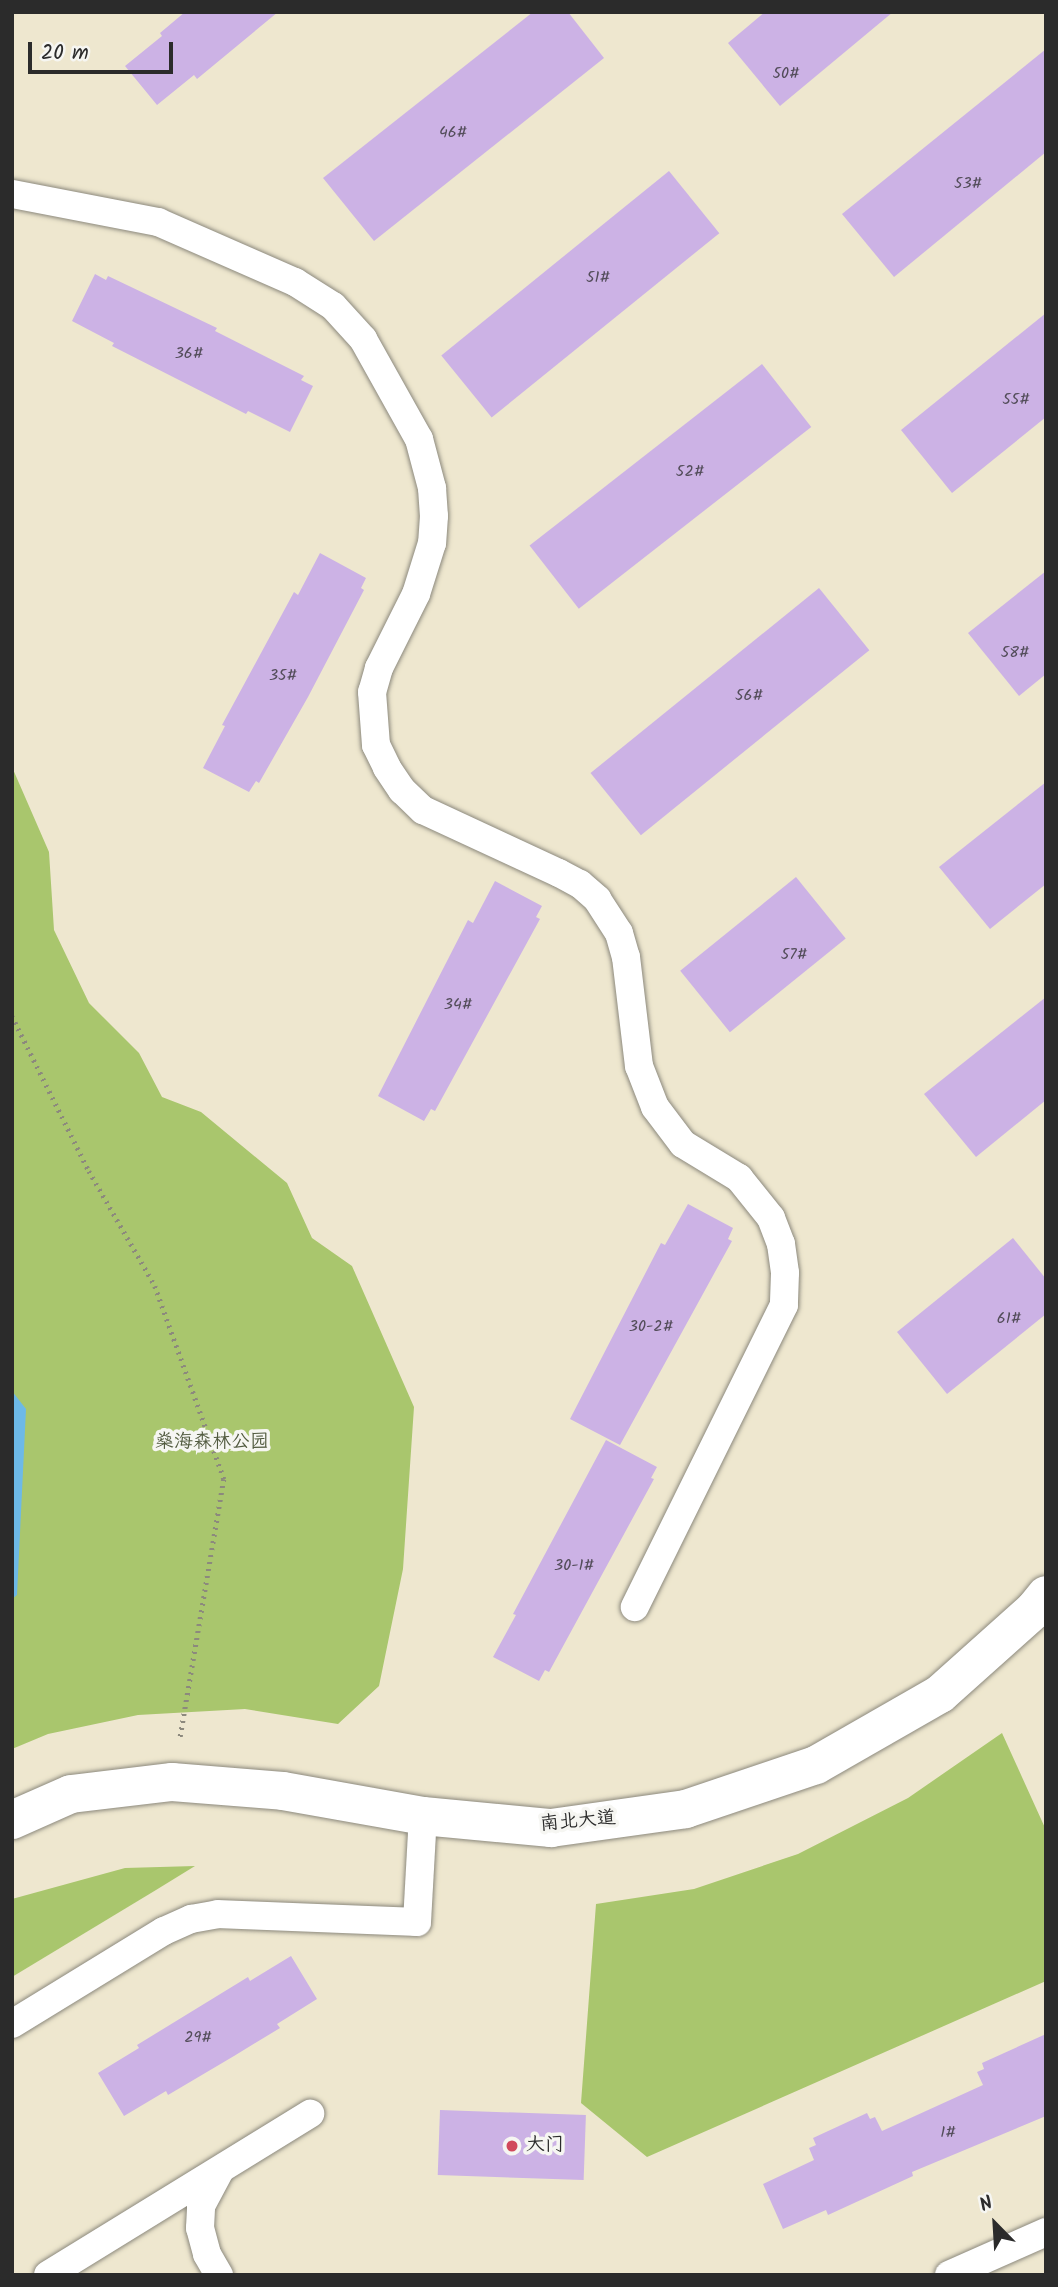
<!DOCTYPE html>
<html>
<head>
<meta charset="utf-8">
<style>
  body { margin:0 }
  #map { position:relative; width:1058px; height:2287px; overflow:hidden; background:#eee7cf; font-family:Kalam,"LXGW WenKai TC",sans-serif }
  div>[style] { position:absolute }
  .green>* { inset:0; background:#a9c66d }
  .water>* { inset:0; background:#6db9e7 }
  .building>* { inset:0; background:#ccb2e5; transform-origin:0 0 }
  .path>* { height:4.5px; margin-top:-2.25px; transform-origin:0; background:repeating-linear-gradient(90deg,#8c897d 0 2px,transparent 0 7px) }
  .roads { filter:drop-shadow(0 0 2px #8c897d) drop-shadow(0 0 2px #8c897d) }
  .service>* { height:28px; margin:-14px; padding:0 14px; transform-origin:14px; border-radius:14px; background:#fff }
  .tertiary>* { height:38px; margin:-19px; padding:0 19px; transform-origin:19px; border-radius:19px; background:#fff }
  .dots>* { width:19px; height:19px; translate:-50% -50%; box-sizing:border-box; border:4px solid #f6f6f2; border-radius:50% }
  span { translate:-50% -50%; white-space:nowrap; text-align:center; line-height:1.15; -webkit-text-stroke:7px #f6f6f2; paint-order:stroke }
  .number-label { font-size:16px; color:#534d5a }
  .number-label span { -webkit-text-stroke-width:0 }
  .park-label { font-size:19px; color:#515a3f }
  .street-label { font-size:19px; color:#2b2b2b }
  .poi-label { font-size:19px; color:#2b2b2b }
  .left { translate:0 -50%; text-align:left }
  .frame { position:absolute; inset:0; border:14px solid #2b2b2b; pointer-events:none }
  .north { position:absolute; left:960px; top:2189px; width:70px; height:70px; -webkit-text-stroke:5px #f6f6f2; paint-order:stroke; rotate:336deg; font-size:19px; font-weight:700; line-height:28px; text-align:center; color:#2b2b2b }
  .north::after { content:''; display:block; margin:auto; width:24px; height:32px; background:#2b2b2b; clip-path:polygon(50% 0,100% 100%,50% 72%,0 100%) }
  .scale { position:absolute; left:28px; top:42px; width:145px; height:32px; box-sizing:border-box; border:4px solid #2b2b2b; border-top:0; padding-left:9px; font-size:21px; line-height:24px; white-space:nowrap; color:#2b2b2b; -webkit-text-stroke:5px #f6f6f2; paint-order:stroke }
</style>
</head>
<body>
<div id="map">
  <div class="green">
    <div style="clip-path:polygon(12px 767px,49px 852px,54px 930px,89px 1003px,139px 1053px,162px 1097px,201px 1112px,287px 1183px,312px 1238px,352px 1266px,414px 1407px,403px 1569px,379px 1686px,338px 1724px,245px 1709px,138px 1715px,48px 1734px,12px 1749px)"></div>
    <div style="clip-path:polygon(1002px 1733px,1046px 1830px,1046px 1981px,647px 2157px,581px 2103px,596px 1904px,694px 1889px,798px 1854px,908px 1798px)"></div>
    <div style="clip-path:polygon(195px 1866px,156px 1890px,12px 1977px,12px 1899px,125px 1868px)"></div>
  </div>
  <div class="water">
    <div style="clip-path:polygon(12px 1391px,26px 1409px,17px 1595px,12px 1599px)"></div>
  </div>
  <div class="building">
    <div style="clip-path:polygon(185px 12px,278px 12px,197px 79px,194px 75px,157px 105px,125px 66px,162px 36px,160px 33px)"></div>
    <div style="clip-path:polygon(533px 12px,568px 12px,604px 58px,374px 241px,323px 178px)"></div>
    <div style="clip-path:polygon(765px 12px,893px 12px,780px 106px,728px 43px)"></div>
    <div style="clip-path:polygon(1046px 49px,1046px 152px,894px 277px,842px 214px)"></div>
    <div style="left:669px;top:171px;width:80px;height:293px;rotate:51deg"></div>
    <div style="clip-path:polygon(95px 274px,106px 280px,108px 276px,217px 328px,215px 331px,304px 376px,301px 380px,313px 386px,290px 432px,248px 411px,246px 414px,112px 346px,114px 343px,72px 321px)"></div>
    <div style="clip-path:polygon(1046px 313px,1046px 417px,952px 493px,901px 430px)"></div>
    <div style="left:762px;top:364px;width:80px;height:295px;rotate:52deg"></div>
    <div style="clip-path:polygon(320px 553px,366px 578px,361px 588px,364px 590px,308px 697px,259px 783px,256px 781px,249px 792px,203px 768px,225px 726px,222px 725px,294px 592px,298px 595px)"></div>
    <div style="clip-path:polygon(1046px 571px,1046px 674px,1019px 696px,968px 633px)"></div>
    <div style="left:819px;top:588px;width:80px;height:294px;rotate:51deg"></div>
    <div style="clip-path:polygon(1046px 782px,1046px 884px,990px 929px,939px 867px)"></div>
    <div style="left:796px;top:877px;width:79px;height:149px;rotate:51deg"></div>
    <div style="clip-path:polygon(495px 881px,542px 906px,536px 917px,540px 919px,435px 1111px,431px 1109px,424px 1121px,378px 1096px,468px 920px,473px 923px)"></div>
    <div style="clip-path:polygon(1046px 997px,1046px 1100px,976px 1157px,924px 1094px)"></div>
    <div style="clip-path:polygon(688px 1204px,733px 1228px,728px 1239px,732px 1241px,620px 1445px,570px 1419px,661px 1243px,665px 1245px)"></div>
    <div style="clip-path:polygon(1013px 1238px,1046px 1279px,1046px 1314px,947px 1394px,897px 1332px)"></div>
    <div style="clip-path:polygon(606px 1440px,657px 1467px,651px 1478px,654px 1479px,549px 1672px,545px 1670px,539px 1681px,493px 1657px,516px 1615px,513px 1614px)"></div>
    <div style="clip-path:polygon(291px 1956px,317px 1999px,277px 2024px,280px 2028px,234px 2056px,168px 2095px,166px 2091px,124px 2116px,98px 2073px,139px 2048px,137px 2045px,248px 1977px,250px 1981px)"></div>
    <div style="clip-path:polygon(1046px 2034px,1046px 2116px,912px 2172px,913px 2176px,828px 2215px,826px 2210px,783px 2229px,763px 2184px,814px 2160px,809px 2148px,816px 2145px,813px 2138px,867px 2113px,870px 2119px,875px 2117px,882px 2131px,983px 2085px,977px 2072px,984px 2069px,982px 2063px)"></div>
    <div style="left:440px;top:2110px;width:146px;height:65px;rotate:2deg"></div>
  </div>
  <div class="path">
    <div style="left:12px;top:1016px;width:173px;rotate:63.6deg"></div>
    <div style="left:89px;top:1171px;width:133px;rotate:60.1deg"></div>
    <div style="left:155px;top:1286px;width:205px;rotate:70.3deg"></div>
    <div style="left:224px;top:1479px;width:264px;rotate:99.6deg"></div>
  </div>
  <div class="roads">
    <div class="service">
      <div style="left:12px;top:194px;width:149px;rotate:10.9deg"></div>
      <div style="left:158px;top:222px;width:150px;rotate:23.7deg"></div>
      <div style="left:295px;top:282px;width:45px;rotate:32.3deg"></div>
      <div style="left:333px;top:306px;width:45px;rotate:47.7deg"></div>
      <div style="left:363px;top:339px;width:115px;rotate:60.8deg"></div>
      <div style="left:419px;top:439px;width:51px;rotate:75.1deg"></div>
      <div style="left:432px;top:488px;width:28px;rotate:86deg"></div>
      <div style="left:434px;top:516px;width:27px;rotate:94deg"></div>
      <div style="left:432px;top:543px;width:53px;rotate:107.4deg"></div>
      <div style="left:416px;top:594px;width:83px;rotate:116.6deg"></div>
      <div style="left:379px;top:668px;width:25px;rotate:106deg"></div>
      <div style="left:372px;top:692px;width:53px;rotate:85.7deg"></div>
      <div style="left:376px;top:745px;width:25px;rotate:64deg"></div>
      <div style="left:387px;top:768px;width:27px;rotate:56deg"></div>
      <div style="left:402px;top:790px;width:29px;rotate:44deg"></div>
      <div style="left:423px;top:810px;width:150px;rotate:24.9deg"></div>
      <div style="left:559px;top:873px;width:24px;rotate:28deg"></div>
      <div style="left:580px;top:884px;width:23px;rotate:41deg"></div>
      <div style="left:597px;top:899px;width:40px;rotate:57.1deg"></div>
      <div style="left:619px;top:933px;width:25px;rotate:74deg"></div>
      <div style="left:626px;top:957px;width:110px;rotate:83.2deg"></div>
      <div style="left:639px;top:1066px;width:44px;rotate:68.7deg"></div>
      <div style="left:655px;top:1107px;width:46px;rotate:52.9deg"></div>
      <div style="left:683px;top:1144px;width:66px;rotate:31.3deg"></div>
      <div style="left:739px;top:1178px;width:51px;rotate:51.3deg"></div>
      <div style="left:771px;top:1218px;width:28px;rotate:69deg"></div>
      <div style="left:781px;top:1244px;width:29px;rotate:82deg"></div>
      <div style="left:785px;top:1273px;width:32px;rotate:92deg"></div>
      <div style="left:784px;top:1305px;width:337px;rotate:116.3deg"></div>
      <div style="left:12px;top:2024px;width:178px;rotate:-31.5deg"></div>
      <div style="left:164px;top:1931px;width:30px;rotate:-24deg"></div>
      <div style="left:191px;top:1919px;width:27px;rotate:-10deg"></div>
      <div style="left:218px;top:1914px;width:199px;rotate:2.3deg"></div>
      <div style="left:417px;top:1922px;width:106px;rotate:-86.8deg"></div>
      <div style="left:48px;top:2275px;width:308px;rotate:-31.6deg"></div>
      <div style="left:219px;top:2275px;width:24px;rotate:-120deg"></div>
      <div style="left:207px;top:2254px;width:27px;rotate:-105deg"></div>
      <div style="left:200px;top:2228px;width:22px;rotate:-87deg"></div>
      <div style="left:201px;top:2206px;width:40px;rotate:-62deg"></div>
      <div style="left:949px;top:2275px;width:106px;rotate:-23.9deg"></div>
    </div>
    <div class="tertiary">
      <div style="left:12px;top:1820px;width:64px;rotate:-23.8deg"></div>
      <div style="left:71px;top:1794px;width:102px;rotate:-6.8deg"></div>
      <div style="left:172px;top:1782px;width:111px;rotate:4.6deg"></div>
      <div style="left:283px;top:1791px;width:142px;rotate:10.1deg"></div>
      <div style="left:423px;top:1816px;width:129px;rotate:5.4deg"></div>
      <div style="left:551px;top:1828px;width:136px;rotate:-8deg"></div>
      <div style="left:686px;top:1809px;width:137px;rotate:-18.7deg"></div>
      <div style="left:816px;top:1765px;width:143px;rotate:-29.8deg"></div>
      <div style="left:940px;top:1694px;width:126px;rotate:-41.8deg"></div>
      <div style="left:1034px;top:1610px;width:19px;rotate:-51deg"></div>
    </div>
  </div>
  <div class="dots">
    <div style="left:512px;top:2146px;background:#d1495b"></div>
  </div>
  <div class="number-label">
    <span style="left:786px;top:74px">50#</span>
    <span style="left:453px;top:133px">46#</span>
    <span style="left:968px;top:184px">53#</span>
    <span style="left:598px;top:278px">51#</span>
    <span style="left:189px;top:354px">36#</span>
    <span style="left:1016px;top:400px">55#</span>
    <span style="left:690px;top:472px">52#</span>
    <span style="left:1015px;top:653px">58#</span>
    <span style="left:283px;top:676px">35#</span>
    <span style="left:749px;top:696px">56#</span>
    <span style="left:794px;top:955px">57#</span>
    <span style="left:458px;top:1005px">34#</span>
    <span style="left:1009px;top:1319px">61#</span>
    <span style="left:651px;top:1327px">30-2#</span>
    <span style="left:574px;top:1566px">30-1#</span>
    <span style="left:198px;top:2038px">29#</span>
    <span style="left:948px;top:2133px">1#</span>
  </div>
  <div class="park-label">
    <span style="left:212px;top:1443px">燊海森林公园</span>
  </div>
  <div class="street-label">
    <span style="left:578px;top:1822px;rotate:-5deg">南北大道</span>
  </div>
  <div class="poi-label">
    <span class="left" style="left:526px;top:2146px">大门</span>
  </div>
  <div class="frame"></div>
  <div class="north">N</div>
  <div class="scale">20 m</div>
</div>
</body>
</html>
